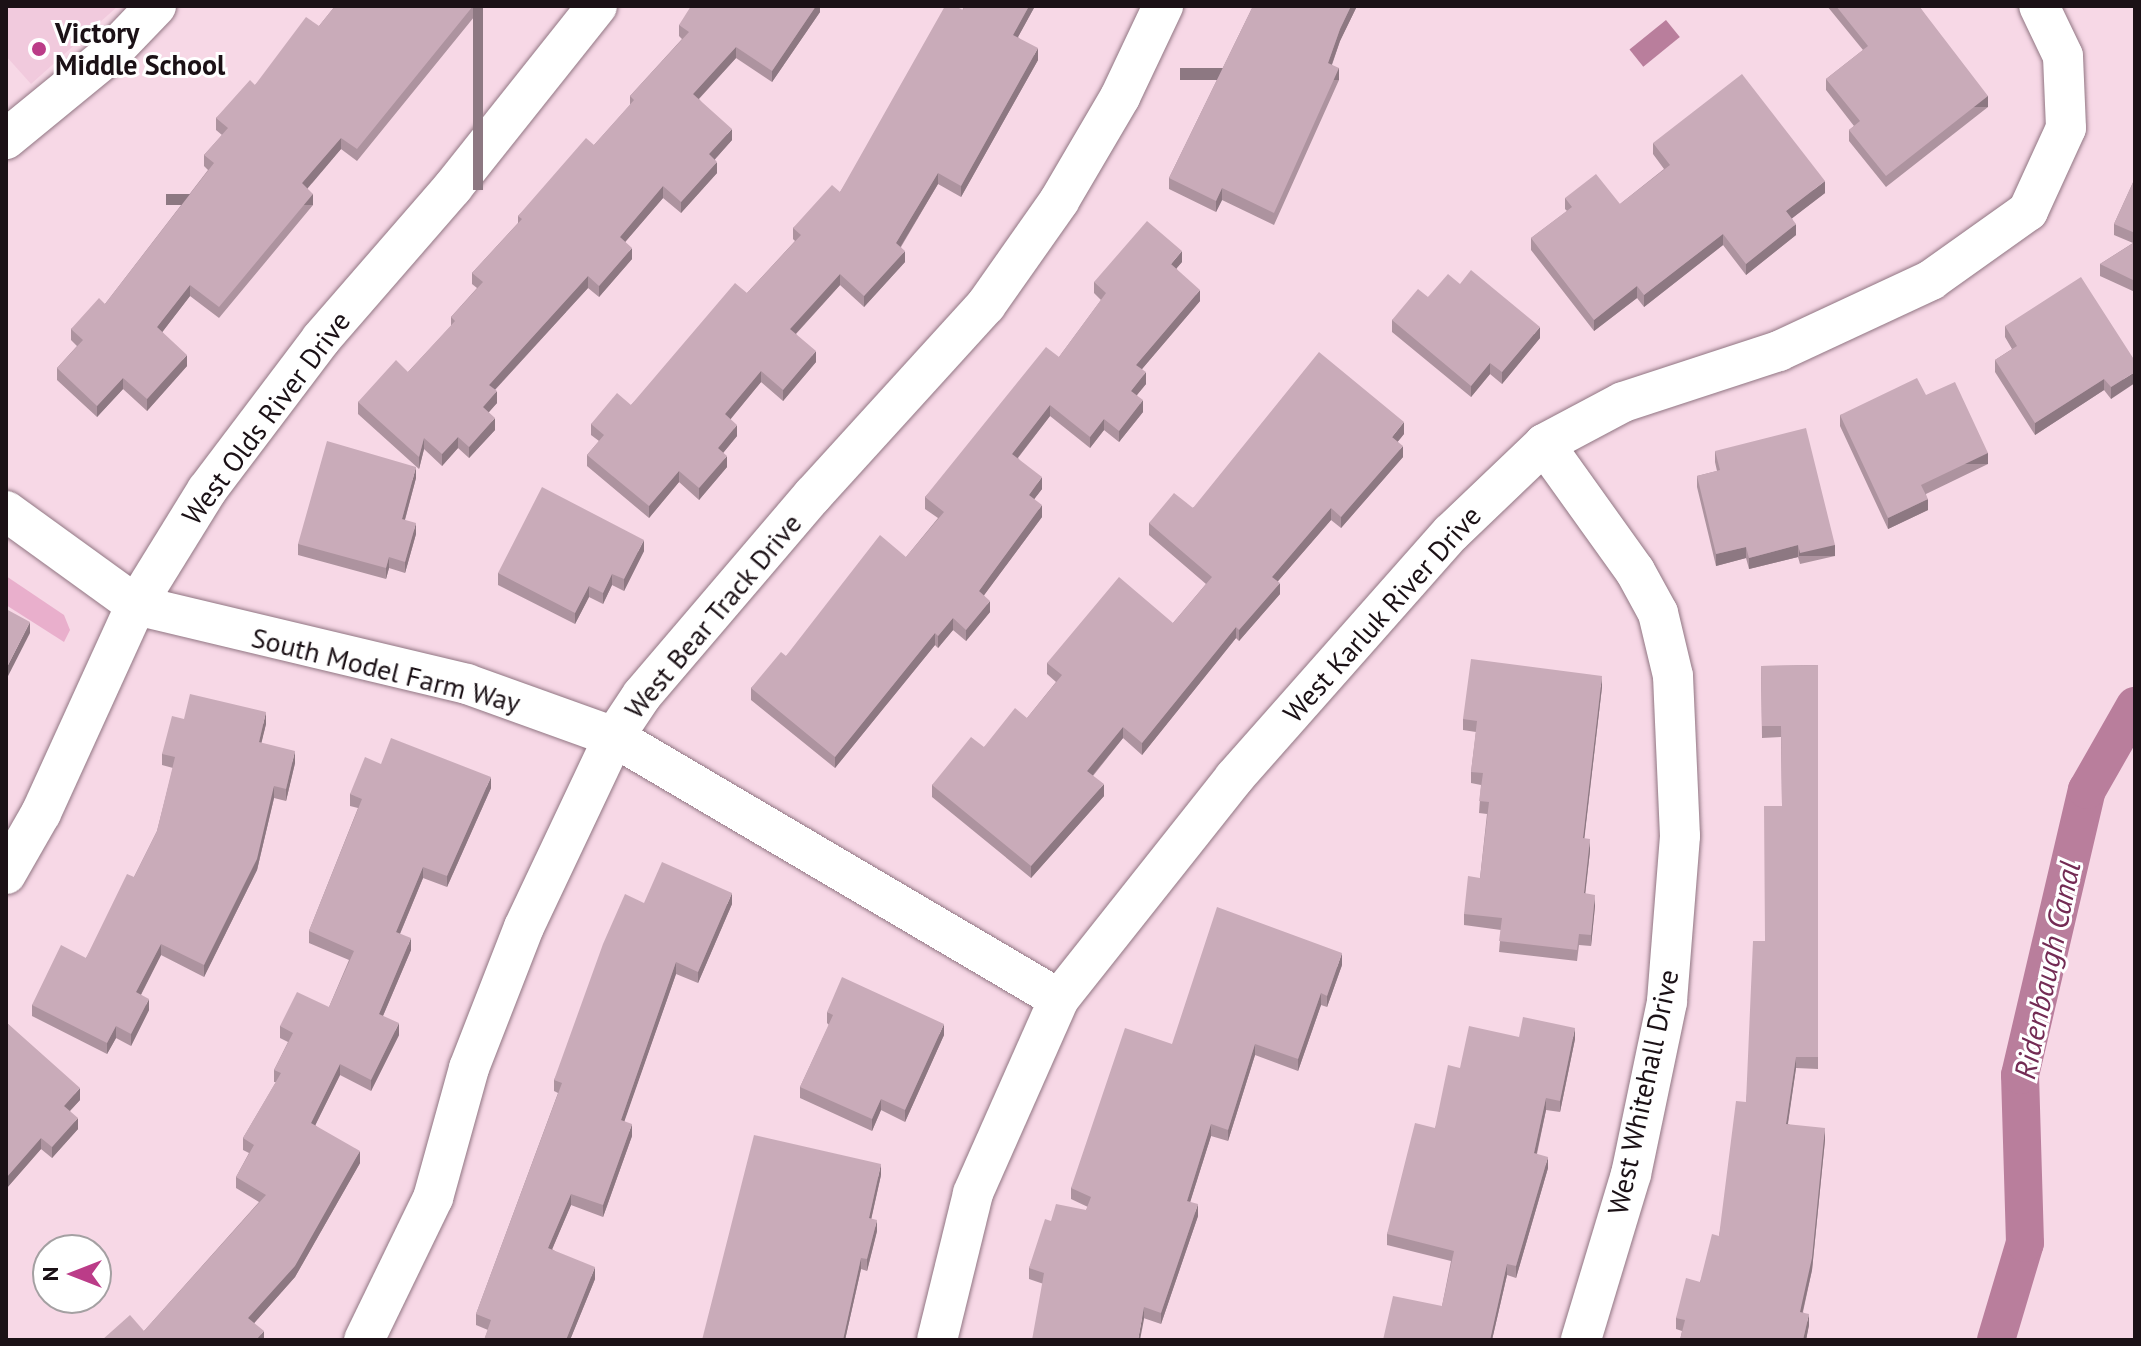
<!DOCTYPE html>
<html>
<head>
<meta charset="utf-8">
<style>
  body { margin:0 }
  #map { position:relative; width:2141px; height:1346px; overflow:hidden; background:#f7d8e6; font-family:"PT Sans",sans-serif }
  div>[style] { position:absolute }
  .built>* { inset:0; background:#f1cadd }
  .green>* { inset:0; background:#e9afcc }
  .water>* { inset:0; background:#b97e9c; transform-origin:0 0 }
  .canal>* { height:38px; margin:-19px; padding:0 19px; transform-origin:19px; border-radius:19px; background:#b97e9c }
  .roads { filter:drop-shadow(0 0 2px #917683) drop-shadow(0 0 2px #917683) }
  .minor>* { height:40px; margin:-20px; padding:0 20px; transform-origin:20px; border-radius:20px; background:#fff }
  .wall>* { inset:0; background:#ad939f }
  .shaded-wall>* { inset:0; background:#8d7882; transform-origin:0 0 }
  .building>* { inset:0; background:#c9abb9 }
  .dots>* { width:22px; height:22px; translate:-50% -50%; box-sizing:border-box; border:4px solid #fff; border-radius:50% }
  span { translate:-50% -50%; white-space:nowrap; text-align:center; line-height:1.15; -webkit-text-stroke:6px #fff; paint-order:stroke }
  .poi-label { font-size:28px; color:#1b1116; font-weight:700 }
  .left { translate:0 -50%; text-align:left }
  .street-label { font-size:28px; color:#1b1116 }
  .water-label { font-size:30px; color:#732b54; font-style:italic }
  .frame { position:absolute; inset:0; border:8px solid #1b1116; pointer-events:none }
  .north { position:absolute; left:32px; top:1234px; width:80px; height:80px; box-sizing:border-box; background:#fff; border:2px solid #a4a0a2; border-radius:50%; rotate:270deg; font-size:22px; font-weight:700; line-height:32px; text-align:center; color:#1b1116 }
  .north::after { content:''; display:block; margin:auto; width:28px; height:36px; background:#bb3c88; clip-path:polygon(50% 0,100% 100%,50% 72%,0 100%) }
</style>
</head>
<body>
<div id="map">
  <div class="built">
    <div style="clip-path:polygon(6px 6px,118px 6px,31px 84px,6px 56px)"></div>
  </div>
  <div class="green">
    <div style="clip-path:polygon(6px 576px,64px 615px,70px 630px,64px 642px,6px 605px)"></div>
  </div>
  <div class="water">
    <div style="left:1666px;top:20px;width:22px;height:47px;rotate:51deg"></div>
  </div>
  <div class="canal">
    <div style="left:1996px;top:1340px;width:101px;rotate:-73.4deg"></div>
    <div style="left:2025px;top:1243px;width:168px;rotate:-91.7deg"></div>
    <div style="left:2020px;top:1075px;width:293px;rotate:-76.8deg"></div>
    <div style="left:2087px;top:790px;width:97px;rotate:-60.3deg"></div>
  </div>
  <div class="roads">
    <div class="minor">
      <div style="left:6px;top:139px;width:136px;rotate:-39.3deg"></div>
      <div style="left:111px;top:53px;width:65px;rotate:-46.2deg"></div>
      <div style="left:1544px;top:444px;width:156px;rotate:54.4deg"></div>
      <div style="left:1635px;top:571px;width:48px;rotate:61.3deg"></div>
      <div style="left:1658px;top:613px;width:65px;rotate:76.6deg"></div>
      <div style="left:1673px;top:676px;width:160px;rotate:87.5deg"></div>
      <div style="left:1680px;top:836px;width:167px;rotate:94.5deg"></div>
      <div style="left:1667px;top:1002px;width:176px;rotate:101.8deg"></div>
      <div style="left:1631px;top:1174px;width:173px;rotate:106.8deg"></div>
      <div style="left:6px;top:511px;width:160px;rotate:35.9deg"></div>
      <div style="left:136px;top:605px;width:340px;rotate:13.4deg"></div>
      <div style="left:467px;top:684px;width:156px;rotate:19.8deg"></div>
      <div style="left:614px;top:737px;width:516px;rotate:30.49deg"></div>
      <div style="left:6px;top:874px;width:70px;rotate:-60.2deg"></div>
      <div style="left:41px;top:813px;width:229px;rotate:-65.5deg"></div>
      <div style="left:136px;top:605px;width:135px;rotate:-58.3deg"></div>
      <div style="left:207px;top:490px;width:189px;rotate:-52.9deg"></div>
      <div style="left:321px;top:339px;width:201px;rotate:-49deg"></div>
      <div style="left:453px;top:187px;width:231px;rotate:-51.5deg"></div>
      <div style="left:364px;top:1340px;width:158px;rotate:-64.1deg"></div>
      <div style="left:433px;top:1198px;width:135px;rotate:-74.5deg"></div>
      <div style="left:469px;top:1068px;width:151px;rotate:-68.7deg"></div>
      <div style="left:524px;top:927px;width:210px;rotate:-64.7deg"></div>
      <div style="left:614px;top:737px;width:50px;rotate:-56.3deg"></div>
      <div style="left:642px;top:695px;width:263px;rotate:-49.5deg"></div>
      <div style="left:813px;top:495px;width:257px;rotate:-47.7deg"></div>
      <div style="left:986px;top:305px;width:127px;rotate:-54.9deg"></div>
      <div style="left:1059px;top:201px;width:121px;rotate:-59.6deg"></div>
      <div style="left:1120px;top:97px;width:101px;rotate:-64.7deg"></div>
      <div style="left:937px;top:1340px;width:151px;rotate:-76.2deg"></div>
      <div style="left:973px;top:1193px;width:212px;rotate:-66.1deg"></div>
      <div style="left:1059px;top:999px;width:282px;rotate:-51.6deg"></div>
      <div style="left:1234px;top:778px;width:327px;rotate:-48.5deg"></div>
      <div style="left:1451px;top:533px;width:129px;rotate:-43.7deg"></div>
      <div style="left:1544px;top:444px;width:89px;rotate:-28deg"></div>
      <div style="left:1623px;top:402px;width:164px;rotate:-18.1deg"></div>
      <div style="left:1779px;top:351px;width:168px;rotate:-25deg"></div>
      <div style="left:1931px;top:280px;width:119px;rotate:-35.4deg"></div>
      <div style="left:2028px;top:211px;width:91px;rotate:-65.4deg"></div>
      <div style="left:2066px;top:128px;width:72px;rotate:-92.4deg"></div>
      <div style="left:2063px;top:56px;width:55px;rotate:-115.6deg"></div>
    </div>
  </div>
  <div class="wall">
    <div style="clip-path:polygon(335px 6px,483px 6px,357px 161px,341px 149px,307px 188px,313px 205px,219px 318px,190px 296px,162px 332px,187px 366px,147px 411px,123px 389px,97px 417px,57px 380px,57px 368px,77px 346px,71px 340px,71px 329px,105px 304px,208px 170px,204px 166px,204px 155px,222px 135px,216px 130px,216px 118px,255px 85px,319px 26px)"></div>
    <div style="clip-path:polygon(820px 6px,820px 12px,772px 82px,736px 58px,699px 99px,732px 140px,715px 159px,717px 173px,681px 213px,663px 198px,625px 242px,632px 259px,599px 297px,588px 288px,495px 390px,497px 403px,488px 412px,495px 430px,469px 458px,458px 448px,442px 466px,424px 449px,419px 469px,358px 414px,358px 402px,408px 372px,451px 326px,451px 317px,477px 288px,472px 284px,472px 273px,518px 223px,518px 216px,594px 145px,630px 105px,630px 96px,682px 39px,679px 36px,679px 25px)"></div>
    <div style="clip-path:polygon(965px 6px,1035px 6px,1018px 37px,1038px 60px,961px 197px,938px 184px,901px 247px,905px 262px,864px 307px,840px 285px,796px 334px,816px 362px,783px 401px,761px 382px,730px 419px,737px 436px,723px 453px,727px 467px,699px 500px,679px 482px,649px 518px,587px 466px,587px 455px,599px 441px,591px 435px,591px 424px,631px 405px,747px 293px,795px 241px,793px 239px,793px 228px,840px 192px)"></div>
    <div style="clip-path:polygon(1253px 6px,1357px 6px,1340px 41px,1332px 65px,1339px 80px,1274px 225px,1222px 200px,1216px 212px,1169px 189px,1169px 178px)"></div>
    <div style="clip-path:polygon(1827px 6px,1919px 6px,1988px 107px,1886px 187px,1849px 141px,1849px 130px,1854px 126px,1826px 90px,1826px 79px,1863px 50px)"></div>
    <div style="clip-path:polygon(1653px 143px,1825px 193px,1792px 218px,1796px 235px,1746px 275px,1723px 245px,1644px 307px,1637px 298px,1594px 331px,1531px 250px,1531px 238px,1567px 211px,1565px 209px,1565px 198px,1620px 204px,1664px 169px,1653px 154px)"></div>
    <div style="clip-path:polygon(2135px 178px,2135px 292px,2100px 276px,2100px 264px,2133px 243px,2114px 235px,2114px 224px)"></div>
    <div style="clip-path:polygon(1182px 262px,1176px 268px,1200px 301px,1142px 369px,1146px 384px,1137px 395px,1143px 412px,1119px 442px,1104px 430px,1090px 448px,1050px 416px,1018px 458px,1042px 489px,1034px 499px,1042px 517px,984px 595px,990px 612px,966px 641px,953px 630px,938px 648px,935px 645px,835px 768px,751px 700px,751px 688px,786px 656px,906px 557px,938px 518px,925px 509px,925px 497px,1059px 357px,1101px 300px,1094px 293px,1094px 282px)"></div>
    <div style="clip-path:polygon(1460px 284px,1540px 338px,1502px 384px,1490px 374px,1471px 397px,1392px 332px,1392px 320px,1428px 297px)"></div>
    <div style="clip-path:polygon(2005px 326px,2135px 361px,2111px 399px,2104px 390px,2035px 435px,1995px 372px,1995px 360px,2012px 349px,2005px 337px)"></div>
    <div style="clip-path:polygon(1926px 395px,1988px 464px,1926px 494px,1928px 510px,1888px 529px,1840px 426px,1840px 415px)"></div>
    <div style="clip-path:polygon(1404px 434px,1397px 442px,1403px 457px,1341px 528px,1331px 520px,1278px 581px,1280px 594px,1239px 641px,1236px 638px,1142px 755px,1123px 738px,1093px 776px,1104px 796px,1031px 878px,932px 797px,932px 785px,984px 747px,1027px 718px,1056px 682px,1047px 674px,1047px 663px,1173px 623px,1206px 584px,1149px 535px,1149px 523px)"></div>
    <div style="clip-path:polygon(1715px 451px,1835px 556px,1800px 564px,1798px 557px,1749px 569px,1746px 558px,1716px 566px,1697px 487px,1697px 476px,1717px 471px,1715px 462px)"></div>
    <div style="clip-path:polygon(416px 478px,405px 520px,416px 534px,405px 573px,389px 568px,386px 579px,298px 555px,298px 544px)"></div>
    <div style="clip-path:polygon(644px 551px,624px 591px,612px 585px,603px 604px,589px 597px,575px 624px,498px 585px,498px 573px)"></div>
    <div style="clip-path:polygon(1818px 665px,1818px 1069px,1796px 1068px,1788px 1124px,1825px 1140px,1812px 1270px,1803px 1312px,1809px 1325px,1806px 1340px,1680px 1340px,1682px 1331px,1676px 1329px,1676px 1318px,1700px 1282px,1719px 1236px,1746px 1102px,1765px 941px,1782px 806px,1781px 737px,1762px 738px,1761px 666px)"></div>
    <div style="clip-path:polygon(1602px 687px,1584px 839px,1590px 851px,1585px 893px,1595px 906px,1591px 946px,1579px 945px,1577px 961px,1499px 952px,1501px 930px,1464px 925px,1464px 914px,1480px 878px,1487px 814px,1479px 813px,1481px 785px,1471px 783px,1471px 772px,1476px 732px,1463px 730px,1463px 719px)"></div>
    <div style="clip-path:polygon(184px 719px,266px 724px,261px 743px,295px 763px,286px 801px,274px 798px,257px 870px,204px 977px,161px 955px,141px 995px,149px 1010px,131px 1046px,116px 1038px,107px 1054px,32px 1016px,32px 1005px,86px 958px,134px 877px,157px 831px,173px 768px,162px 765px,162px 754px)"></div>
    <div style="clip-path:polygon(381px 764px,491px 788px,447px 887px,423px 878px,400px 934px,411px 950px,383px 1016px,399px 1035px,371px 1091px,340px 1075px,315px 1125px,360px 1163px,295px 1277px,254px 1323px,264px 1340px,144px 1331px,259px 1202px,236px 1188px,236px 1177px,249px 1153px,243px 1150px,243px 1138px,276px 1082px,274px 1082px,274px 1070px,288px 1042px,280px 1038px,280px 1026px,329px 1007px,349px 960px,309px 943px,309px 931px,358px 808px,350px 806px,350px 794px)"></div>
    <div style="clip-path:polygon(644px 903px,732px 904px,698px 983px,676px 974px,624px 1121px,632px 1136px,603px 1217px,571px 1205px,552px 1249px,595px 1279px,570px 1340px,484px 1340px,488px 1330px,476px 1325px,476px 1314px,558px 1093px,554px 1091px,554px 1080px)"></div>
    <div style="clip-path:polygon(1342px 965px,1327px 1007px,1321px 1005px,1298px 1071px,1255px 1055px,1228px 1141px,1211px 1136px,1190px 1202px,1198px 1216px,1161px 1324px,1029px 1279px,1029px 1268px,1051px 1221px,1086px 1210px,1088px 1207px,1071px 1199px,1071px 1188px,1172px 1044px)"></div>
    <div style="clip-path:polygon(827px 1012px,944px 1035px,905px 1122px,881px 1110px,872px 1131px,800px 1098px,800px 1087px,829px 1025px,827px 1023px)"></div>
    <div style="clip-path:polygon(6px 1022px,80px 1100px,70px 1111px,78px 1129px,52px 1158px,41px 1149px,6px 1189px)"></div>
    <div style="clip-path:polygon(1519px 1037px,1575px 1039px,1560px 1112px,1546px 1110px,1537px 1154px,1548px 1168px,1516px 1278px,1507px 1275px,1492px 1340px,1383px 1340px,1442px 1306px,1451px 1261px,1387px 1245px,1387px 1234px,1435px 1128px,1460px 1068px)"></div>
    <div style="clip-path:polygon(881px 1175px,871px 1219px,877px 1231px,867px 1271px,861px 1269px,845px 1340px,702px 1340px)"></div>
  </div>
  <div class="shaded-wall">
    <div style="left:473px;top:6px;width:10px;height:184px"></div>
    <div style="clip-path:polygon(816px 6px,820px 6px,820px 12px,772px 82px,772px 71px)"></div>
    <div style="clip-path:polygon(1029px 6px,1035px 6px,1013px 46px,1013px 35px)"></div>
    <div style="clip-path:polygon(1351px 6px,1357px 6px,1340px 41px,1328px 75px,1328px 63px,1340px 29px)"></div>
    <div style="clip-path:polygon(736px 47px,736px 58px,693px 105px,693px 94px)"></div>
    <div style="clip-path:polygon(1038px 48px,1038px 60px,961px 197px,961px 186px)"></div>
    <div style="left:1339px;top:68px;width:12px;height:159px;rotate:90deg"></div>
    <div style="left:1988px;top:96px;width:11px;height:130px;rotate:90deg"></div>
    <div style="clip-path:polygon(732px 129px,732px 140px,709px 166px,709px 154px)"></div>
    <div style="clip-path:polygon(341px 138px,341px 149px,302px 195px,302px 183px)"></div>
    <div style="clip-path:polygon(717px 162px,717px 173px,681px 213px,681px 202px)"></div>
    <div style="clip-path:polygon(938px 173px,938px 184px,896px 254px,896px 243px)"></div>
    <div style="clip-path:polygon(1825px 181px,1825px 193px,1786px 223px,1786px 211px)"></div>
    <div style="clip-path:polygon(663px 186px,663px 198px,620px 248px,620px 237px)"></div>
    <div style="clip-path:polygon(1222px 188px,1222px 200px,1216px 212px,1216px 201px)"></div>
    <div style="left:313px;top:194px;width:11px;height:147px;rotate:90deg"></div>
    <div style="clip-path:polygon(1796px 224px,1796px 235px,1746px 275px,1746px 264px)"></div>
    <div style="clip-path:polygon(1723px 234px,1723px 245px,1644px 307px,1644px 295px)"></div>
    <div style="clip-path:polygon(632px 248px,632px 259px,599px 297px,599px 286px)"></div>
    <div style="clip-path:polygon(905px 251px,905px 262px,864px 307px,864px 296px)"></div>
    <div style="clip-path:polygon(1182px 251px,1182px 262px,1171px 275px,1171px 264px)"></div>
    <div style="clip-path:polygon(840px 274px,840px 285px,790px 340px,790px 329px)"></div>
    <div style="clip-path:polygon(588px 276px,588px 288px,489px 396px,489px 385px)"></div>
    <div style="clip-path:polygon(190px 285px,190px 296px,157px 339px,157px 327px)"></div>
    <div style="clip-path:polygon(1637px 286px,1637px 298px,1594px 331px,1594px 320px)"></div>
    <div style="clip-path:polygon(1200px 290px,1200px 301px,1136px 376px,1136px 365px)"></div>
    <div style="clip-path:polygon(1540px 327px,1540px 338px,1502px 384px,1502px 372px)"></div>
    <div style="clip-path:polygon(816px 351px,816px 362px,783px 401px,783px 390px)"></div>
    <div style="clip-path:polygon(187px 355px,187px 366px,147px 411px,147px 399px)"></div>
    <div style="clip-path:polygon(1490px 363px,1490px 374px,1471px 397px,1471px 386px)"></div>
    <div style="clip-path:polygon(761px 371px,761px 382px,725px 426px,725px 414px)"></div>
    <div style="clip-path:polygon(1146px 372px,1146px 384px,1131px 402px,1131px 391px)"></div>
    <div style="clip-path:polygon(2135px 372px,2135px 383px,2111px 399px,2111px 387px)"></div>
    <div style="clip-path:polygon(123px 378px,123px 389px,97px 417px,97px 406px)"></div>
    <div style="clip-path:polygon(2104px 379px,2104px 390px,2035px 435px,2035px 423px)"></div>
    <div style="clip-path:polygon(497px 391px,497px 403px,483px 419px,483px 407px)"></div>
    <div style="clip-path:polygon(1143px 400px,1143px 412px,1119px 442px,1119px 431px)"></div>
    <div style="clip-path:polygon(1050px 405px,1050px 416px,1012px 465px,1012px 454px)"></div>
    <div style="clip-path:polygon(495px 418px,495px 430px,469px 458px,469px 447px)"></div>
    <div style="clip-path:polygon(1104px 419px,1104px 430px,1090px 448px,1090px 437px)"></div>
    <div style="clip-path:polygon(1404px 422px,1404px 434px,1392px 449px,1392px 437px)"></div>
    <div style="clip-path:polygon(737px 425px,737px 436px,718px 459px,718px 448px)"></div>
    <div style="clip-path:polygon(458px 437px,458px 448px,442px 466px,442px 454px)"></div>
    <div style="clip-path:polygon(424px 438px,424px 449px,419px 469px,419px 457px)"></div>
    <div style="clip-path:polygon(1403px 446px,1403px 457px,1341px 528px,1341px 517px)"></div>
    <div style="left:1988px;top:453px;width:11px;height:74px;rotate:90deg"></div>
    <div style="clip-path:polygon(727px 456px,727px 467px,699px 500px,699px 488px)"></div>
    <div style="clip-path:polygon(416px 467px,416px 478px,402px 530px,402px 519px)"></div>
    <div style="clip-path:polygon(679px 471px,679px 482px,649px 518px,649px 506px)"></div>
    <div style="clip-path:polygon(1042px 477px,1042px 489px,1029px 506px,1029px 495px)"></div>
    <div style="clip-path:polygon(1928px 499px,1928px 510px,1888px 529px,1888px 518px)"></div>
    <div style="clip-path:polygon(1042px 505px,1042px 517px,979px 602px,979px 591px)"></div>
    <div style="clip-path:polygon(1331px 508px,1331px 520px,1272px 588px,1272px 577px)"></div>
    <div style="clip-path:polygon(416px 523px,416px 534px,405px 573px,405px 562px)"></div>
    <div style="clip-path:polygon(644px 540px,644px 551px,624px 591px,624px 579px)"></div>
    <div style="clip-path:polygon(1798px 545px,1798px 557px,1749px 569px,1749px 558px)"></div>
    <div style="left:1835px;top:545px;width:11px;height:36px;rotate:90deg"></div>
    <div style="clip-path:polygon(1746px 547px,1746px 558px,1716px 566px,1716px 554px)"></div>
    <div style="clip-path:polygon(389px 557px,389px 568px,386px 579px,386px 568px)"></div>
    <div style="clip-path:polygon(612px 574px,612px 585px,603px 604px,603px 593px)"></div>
    <div style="clip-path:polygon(1280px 583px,1280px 594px,1239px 641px,1239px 630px)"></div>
    <div style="clip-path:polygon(589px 586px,589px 597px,575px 624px,575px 613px)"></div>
    <div style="clip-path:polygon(990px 601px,990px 612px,966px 641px,966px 630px)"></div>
    <div style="clip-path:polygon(953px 618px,953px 630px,938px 648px,938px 636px)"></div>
    <div style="clip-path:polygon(30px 622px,30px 633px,6px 680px,6px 669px)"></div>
    <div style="clip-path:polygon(1236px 627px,1236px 638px,1142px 755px,1142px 743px)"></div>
    <div style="clip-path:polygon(935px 633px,935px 645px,835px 768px,835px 757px)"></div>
    <div style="clip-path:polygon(1602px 676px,1602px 687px,1583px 850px,1583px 838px)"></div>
    <div style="clip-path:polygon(266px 712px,266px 724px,259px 753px,259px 742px)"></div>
    <div style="clip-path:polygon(1123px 727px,1123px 738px,1087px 782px,1087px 771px)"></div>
    <div style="clip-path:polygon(295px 751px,295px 763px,286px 801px,286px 789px)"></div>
    <div style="clip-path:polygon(491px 777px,491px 788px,447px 887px,447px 876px)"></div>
    <div style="clip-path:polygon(1104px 784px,1104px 796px,1031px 878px,1031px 866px)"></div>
    <div style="clip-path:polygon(274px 786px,274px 798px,257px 870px,204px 977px,204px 965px)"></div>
    <div style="clip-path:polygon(1590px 839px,1590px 851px,1584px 905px,1584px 893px)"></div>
    <div style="clip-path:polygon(423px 867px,423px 878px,396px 943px,396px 932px)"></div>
    <div style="clip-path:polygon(732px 893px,732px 904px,698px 983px,698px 972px)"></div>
    <div style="clip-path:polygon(1595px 895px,1595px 906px,1591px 946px,1591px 935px)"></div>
    <div style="clip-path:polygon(411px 938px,411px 950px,379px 1025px,379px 1014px)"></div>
    <div style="clip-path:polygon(161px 944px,161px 955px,136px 1004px,136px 992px)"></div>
    <div style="clip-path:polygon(1342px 953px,1342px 965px,1327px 1007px,1327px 996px)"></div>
    <div style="clip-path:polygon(676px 962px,676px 974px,621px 1131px,621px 1120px)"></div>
    <div style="clip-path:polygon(1321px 993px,1321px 1005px,1298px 1071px,1298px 1059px)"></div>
    <div style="clip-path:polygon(149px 999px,149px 1010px,131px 1046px,131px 1034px)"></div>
    <div style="clip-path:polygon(399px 1023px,399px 1035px,371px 1091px,371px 1080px)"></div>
    <div style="clip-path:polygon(944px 1024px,944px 1035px,905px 1122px,905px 1110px)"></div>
    <div style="clip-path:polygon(116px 1026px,116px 1038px,107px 1054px,107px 1043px)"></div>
    <div style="clip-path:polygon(1575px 1028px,1575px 1039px,1560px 1112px,1560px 1101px)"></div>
    <div style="clip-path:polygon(1255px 1044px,1255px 1055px,1228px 1141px,1228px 1130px)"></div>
    <div style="clip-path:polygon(1796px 1057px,1796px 1068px,1786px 1135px,1786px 1124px)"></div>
    <div style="clip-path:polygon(340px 1064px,340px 1075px,311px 1134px,311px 1123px)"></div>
    <div style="clip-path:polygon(80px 1088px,80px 1100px,64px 1117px,64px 1106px)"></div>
    <div style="clip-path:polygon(1546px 1098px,1546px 1110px,1534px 1165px,1534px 1153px)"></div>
    <div style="clip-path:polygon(881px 1099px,881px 1110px,872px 1131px,872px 1119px)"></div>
    <div style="clip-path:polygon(78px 1118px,78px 1129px,52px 1158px,52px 1147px)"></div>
    <div style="clip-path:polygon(632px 1124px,632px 1136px,603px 1217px,603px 1205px)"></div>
    <div style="clip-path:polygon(1211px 1124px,1211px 1136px,1187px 1212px,1187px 1201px)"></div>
    <div style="clip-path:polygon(1825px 1128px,1825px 1140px,1812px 1270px,1800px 1323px,1800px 1312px)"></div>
    <div style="clip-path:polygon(41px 1138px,41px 1149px,6px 1189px,6px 1178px)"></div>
    <div style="clip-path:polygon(360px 1151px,360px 1163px,295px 1277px,248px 1330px,248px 1318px)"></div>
    <div style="clip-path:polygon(1548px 1157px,1548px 1168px,1516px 1278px,1516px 1266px)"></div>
    <div style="clip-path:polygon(881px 1164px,881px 1175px,869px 1229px,869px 1218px)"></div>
    <div style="clip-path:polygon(571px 1194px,571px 1205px,548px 1259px,548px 1248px)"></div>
    <div style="clip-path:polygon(1198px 1204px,1198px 1216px,1161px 1324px,1161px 1313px)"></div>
    <div style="clip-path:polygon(877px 1220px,877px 1231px,867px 1271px,867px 1259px)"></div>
    <div style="clip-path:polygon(861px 1258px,861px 1269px,845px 1340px,843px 1340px)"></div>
    <div style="clip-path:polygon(1507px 1264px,1507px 1275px,1492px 1340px,1490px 1340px)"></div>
    <div style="clip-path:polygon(595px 1267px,595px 1279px,570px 1340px,566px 1340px)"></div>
    <div style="clip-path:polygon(1144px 1307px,1144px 1319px,1140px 1340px,1138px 1340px)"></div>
    <div style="clip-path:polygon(1809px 1314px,1809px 1325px,1806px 1340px,1803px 1340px)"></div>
    <div style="clip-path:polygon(264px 1331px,264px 1340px,256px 1340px)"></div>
  </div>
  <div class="building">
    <div style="clip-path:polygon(335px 6px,473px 6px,357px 149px,341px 138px,302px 183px,313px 194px,219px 307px,190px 285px,157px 327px,187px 355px,147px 399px,123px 378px,97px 406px,57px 368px,83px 340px,71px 329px,99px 298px,105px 304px,214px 163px,204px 155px,228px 128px,216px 118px,250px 80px,255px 85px,306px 17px,319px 26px)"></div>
    <div style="clip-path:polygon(691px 6px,816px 6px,772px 71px,736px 47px,693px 94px,732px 129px,709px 154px,717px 162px,681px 202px,663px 186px,620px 237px,632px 248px,599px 286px,588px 276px,489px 385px,497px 391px,483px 407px,495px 418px,469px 447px,458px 437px,442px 454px,424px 438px,419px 457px,358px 402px,396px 360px,408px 372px,455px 321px,451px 317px,483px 282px,472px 273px,522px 219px,518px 216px,586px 138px,594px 145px,634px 100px,630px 96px,689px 32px,679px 25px)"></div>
    <div style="clip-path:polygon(945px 6px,955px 6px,963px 10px,965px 6px,1029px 6px,1013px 35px,1038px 48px,961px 186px,938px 173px,896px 243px,905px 251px,864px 296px,840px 274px,790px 329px,816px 351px,783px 390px,761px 371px,725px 414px,737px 425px,718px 448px,727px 456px,699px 488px,679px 471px,649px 506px,587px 455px,604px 435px,591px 424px,617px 393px,631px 405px,735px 283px,747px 293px,801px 235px,793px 228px,832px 185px,840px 192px)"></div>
    <div style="clip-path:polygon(1253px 6px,1351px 6px,1340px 29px,1328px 63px,1339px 68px,1274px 213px,1222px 188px,1216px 201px,1169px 178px)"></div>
    <div style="clip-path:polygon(1836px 6px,1919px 6px,1988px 96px,1886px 176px,1849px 130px,1860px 121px,1826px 79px,1868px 46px)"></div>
    <div style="clip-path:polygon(1742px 74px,1825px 181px,1786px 211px,1796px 224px,1746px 264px,1723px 234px,1644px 295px,1637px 286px,1594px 320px,1531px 238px,1572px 207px,1565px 198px,1596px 174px,1620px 204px,1670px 165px,1653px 143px)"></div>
    <div style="clip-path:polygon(2135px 178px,2135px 233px,2114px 224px)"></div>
    <div style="clip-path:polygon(1147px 221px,1182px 251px,1171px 264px,1200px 290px,1136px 365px,1146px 372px,1131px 391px,1143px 400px,1119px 431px,1104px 419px,1090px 437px,1050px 405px,1012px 454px,1042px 477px,1029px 495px,1042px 505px,979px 591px,990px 601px,966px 630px,953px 618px,938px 636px,935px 633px,835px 757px,751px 688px,781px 652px,786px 656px,880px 535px,906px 557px,944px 512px,925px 497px,1046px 347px,1059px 357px,1106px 293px,1094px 282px)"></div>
    <div style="clip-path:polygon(2135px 242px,2135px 281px,2100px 264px)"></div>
    <div style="clip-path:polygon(1471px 270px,1540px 327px,1502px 372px,1490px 363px,1471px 386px,1392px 320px,1418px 289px,1428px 297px,1448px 274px,1460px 284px)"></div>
    <div style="clip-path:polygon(2081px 277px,2135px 361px,2135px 372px,2111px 387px,2104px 379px,2035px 423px,1995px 360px,2017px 346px,2005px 326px)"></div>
    <div style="clip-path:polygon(1319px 352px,1404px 422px,1392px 437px,1403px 446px,1341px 517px,1331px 508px,1272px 577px,1280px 583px,1239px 630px,1236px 627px,1142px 743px,1123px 727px,1087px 771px,1104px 784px,1031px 866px,932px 785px,971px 737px,984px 747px,1015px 708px,1027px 718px,1062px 675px,1047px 663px,1119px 577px,1173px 623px,1212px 577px,1149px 523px,1174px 493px,1193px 508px)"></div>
    <div style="clip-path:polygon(1917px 378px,1926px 395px,1955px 382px,1988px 453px,1921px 485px,1928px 499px,1888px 518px,1840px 415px)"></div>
    <div style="clip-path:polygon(1806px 428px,1835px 545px,1800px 553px,1798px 545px,1749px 558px,1746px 547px,1716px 554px,1697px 476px,1720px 470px,1715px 451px)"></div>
    <div style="clip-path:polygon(327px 441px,416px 467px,402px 519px,416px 523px,405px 562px,389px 557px,386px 568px,298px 544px)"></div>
    <div style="clip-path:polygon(542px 487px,644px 540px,624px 579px,612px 574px,603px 593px,589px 586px,575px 613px,498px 573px)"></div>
    <div style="clip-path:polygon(6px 609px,30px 622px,6px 669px)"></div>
    <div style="clip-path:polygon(1471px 659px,1602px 676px,1583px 838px,1590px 839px,1584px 893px,1595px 895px,1591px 935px,1579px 934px,1577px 950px,1499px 941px,1502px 918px,1464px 914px,1468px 876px,1480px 878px,1489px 802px,1479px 801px,1483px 773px,1471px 772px,1477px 721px,1463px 719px)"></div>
    <div style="clip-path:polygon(1818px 665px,1818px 1057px,1796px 1057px,1786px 1124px,1825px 1128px,1812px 1258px,1800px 1312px,1809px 1314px,1803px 1340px,1680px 1340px,1685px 1320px,1676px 1318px,1686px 1278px,1700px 1282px,1712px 1234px,1719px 1236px,1736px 1101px,1746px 1102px,1753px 941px,1765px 941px,1764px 806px,1782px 806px,1781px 726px,1762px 726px,1761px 666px)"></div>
    <div style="clip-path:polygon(190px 694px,266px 712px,259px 742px,295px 751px,286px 789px,274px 786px,257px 859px,204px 965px,161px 944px,136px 992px,149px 999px,131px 1034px,116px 1026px,107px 1043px,32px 1005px,61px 945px,86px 958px,127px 874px,134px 877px,157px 831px,175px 757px,162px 754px,172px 716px,184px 719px)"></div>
    <div style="clip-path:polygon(391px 738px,491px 777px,447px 876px,423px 867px,396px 932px,411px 938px,379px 1014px,399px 1023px,371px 1080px,340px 1064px,311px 1123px,360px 1151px,295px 1266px,248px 1318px,264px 1331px,256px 1340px,102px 1340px,130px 1315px,144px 1331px,266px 1195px,236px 1177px,254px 1145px,243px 1138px,281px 1073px,274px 1070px,293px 1033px,280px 1026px,297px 992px,329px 1007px,354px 951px,309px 931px,362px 799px,350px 794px,365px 757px,381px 764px)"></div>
    <div style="clip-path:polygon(662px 862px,732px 893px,698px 972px,676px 962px,621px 1120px,632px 1124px,603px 1205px,571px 1194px,548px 1248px,595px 1267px,566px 1340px,484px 1340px,491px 1320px,476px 1314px,562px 1083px,554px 1080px,603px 944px,625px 894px,644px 903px)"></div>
    <div style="clip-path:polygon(1217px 907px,1342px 953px,1327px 996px,1321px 993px,1298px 1059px,1255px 1044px,1228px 1130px,1211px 1124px,1187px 1201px,1198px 1204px,1161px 1313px,1144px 1307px,1138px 1340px,1032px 1340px,1044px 1273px,1029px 1268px,1045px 1219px,1051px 1221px,1056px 1204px,1086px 1210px,1091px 1197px,1071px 1188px,1125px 1028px,1172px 1044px)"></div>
    <div style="clip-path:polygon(842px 977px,944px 1024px,905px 1110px,881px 1099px,872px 1119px,800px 1087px,833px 1015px,827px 1012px)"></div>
    <div style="clip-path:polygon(1523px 1017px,1575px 1028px,1560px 1101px,1546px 1098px,1534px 1153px,1548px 1157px,1516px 1266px,1507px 1264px,1490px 1340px,1383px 1340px,1393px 1296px,1442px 1306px,1454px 1251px,1387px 1234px,1415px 1123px,1435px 1128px,1448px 1065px,1460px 1068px,1469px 1026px,1519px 1037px)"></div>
    <div style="clip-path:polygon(6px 1022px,80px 1088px,64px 1106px,78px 1118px,52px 1147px,41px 1138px,6px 1178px)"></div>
    <div style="clip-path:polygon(754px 1135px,881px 1164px,869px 1218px,877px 1220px,867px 1259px,861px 1258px,843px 1340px,702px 1340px)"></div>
  </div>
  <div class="dots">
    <div style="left:39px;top:49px;background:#bb3c88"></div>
  </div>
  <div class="poi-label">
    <span class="left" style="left:55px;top:49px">Victory<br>Middle School</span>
  </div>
  <div class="street-label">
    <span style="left:266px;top:418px;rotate:-53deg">West Olds River Drive</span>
    <span style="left:1382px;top:614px;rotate:-48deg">West Karluk River Drive</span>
    <span style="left:713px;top:616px;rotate:-50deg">West Bear Track Drive</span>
    <span style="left:386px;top:670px;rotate:14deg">South Model Farm Way</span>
    <span style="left:1643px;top:1092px;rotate:-78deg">West Whitehall Drive</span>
  </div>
  <div class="water-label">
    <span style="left:2047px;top:970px;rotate:-78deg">Ridenbaugh Canal</span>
  </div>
  <div class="frame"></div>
  <div class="north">N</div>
</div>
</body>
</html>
